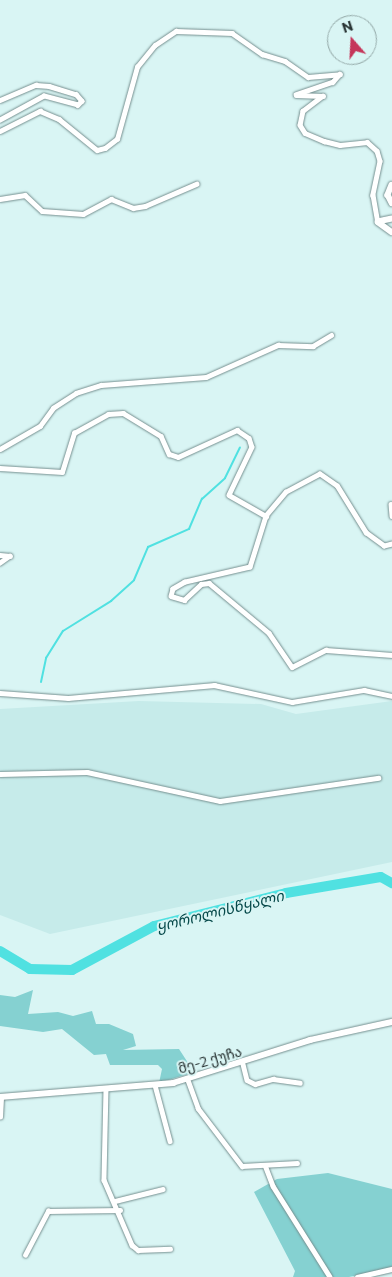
<!DOCTYPE html>
<html>
<head>
<meta charset="utf-8">
<style>
  body { margin:0 }
  #map { position:relative; width:392px; height:1277px; overflow:hidden; background:#d9f5f4; font-family:Commissioner,"Noto Sans Georgian",sans-serif }
  div>[style] { position:absolute }
  .built>* { inset:0; background:#c6ebea }
  .green>* { inset:0; background:#85d1d1 }
  .stream>* { height:2px; margin:-1px; padding:0 1px; transform-origin:1px; border-radius:1px; background:#50e1e1 }
  .river>* { height:10px; margin:-5px; padding:0 5px; transform-origin:5px; border-radius:5px; background:#50e1e1 }
  .roads { filter:drop-shadow(0 0 1px #758f8f) drop-shadow(0 0 1px #758f8f) }
  .minor>* { height:4.5px; margin:-2.25px; padding:0 2.25px; transform-origin:2.25px; border-radius:2.25px; background:#fff }
  .tertiary>* { height:5.5px; margin:-2.75px; padding:0 2.75px; transform-origin:2.75px; border-radius:2.75px; background:#fff }
  span { translate:-50% -50%; white-space:nowrap; text-align:center; line-height:1.15; -webkit-text-stroke:4px #d9f5f4; paint-order:stroke }
  .street-label { font-size:14px; color:#293434 }
  .water-label { font-size:15px; color:#06494a; font-style:italic }
  .north { position:absolute; left:327px; top:15px; width:50px; height:50px; box-sizing:border-box; background:#d9f5f4; border:1px solid #93a8a7; border-radius:50%; rotate:341deg; font-size:14px; font-weight:700; line-height:20px; text-align:center; color:#293434 }
  .north::after { content:''; display:block; margin:auto; width:18px; height:22px; background:#c5365a; clip-path:polygon(50% 0,100% 100%,50% 72%,0 100%) }
</style>
</head>
<body>
<div id="map">
  <div class="built">
    <div style="clip-path:polygon(139px 701px,261px 704px,296px 714px,392px 701px,392px 862px,50px 934px,0 915px,0 709px)"></div>
  </div>
  <div class="green">
    <div style="clip-path:polygon(33px 990px,28px 1014px,58px 1012px,73px 1016px,92px 1011px,96px 1024px,109px 1024px,133px 1034px,136px 1046px,123px 1050px,179px 1049px,194px 1072px,159px 1083px,162px 1069px,158px 1065px,110px 1065px,106px 1054px,94px 1055px,62px 1029px,43px 1032px,0 1026px,0 995px,15px 997px)"></div>
    <div style="clip-path:polygon(328px 1173px,392px 1189px,392px 1268px,349px 1277px,293px 1277px,295px 1271px,254px 1192px,277px 1179px)"></div>
  </div>
  <div class="stream">
    <div style="left:41px;top:682px;width:25px;rotate:-78deg"></div>
    <div style="left:46px;top:658px;width:32px;rotate:-58deg"></div>
    <div style="left:63px;top:631px;width:57px;rotate:-32deg"></div>
    <div style="left:111px;top:601px;width:31px;rotate:-42deg"></div>
    <div style="left:134px;top:580px;width:36px;rotate:-67deg"></div>
    <div style="left:148px;top:547px;width:45px;rotate:-23.7deg"></div>
    <div style="left:189px;top:529px;width:33px;rotate:-67deg"></div>
    <div style="left:202px;top:499px;width:31px;rotate:-42deg"></div>
    <div style="left:225px;top:478px;width:34px;rotate:-64deg"></div>
  </div>
  <div class="river">
    <div style="left:0;top:951px;width:35px;rotate:31deg"></div>
    <div style="left:30px;top:969px;width:42px;rotate:1.4deg"></div>
    <div style="left:72px;top:970px;width:93px;rotate:-28.2deg"></div>
    <div style="left:154px;top:926px;width:136px;rotate:-14deg"></div>
    <div style="left:286px;top:893px;width:96px;rotate:-9.6deg"></div>
    <div style="left:381px;top:877px;width:13px;rotate:29deg"></div>
  </div>
  <div class="roads">
    <div class="minor">
      <div style="left:0;top:100px;width:39px;rotate:-23deg"></div>
      <div style="left:36px;top:85px;width:13px;rotate:4deg"></div>
      <div style="left:49px;top:86px;width:28px;rotate:17deg"></div>
      <div style="left:76px;top:94px;width:9px;rotate:49deg"></div>
      <div style="left:82px;top:101px;width:6px;rotate:135deg"></div>
      <div style="left:78px;top:105px;width:35px;rotate:-165deg"></div>
      <div style="left:44px;top:96px;width:50px;rotate:151.4deg"></div>
      <div style="left:0;top:131px;width:45px;rotate:-26.6deg"></div>
      <div style="left:40px;top:111px;width:21px;rotate:23deg"></div>
      <div style="left:59px;top:119px;width:49px;rotate:39.2deg"></div>
      <div style="left:97px;top:150px;width:8px;rotate:-14deg"></div>
      <div style="left:105px;top:148px;width:15px;rotate:-37deg"></div>
      <div style="left:117px;top:139px;width:75px;rotate:-74.5deg"></div>
      <div style="left:137px;top:67px;width:28px;rotate:-51deg"></div>
      <div style="left:155px;top:45px;width:25px;rotate:-34deg"></div>
      <div style="left:176px;top:31px;width:56px;rotate:2deg"></div>
      <div style="left:232px;top:33px;width:37px;rotate:35deg"></div>
      <div style="left:262px;top:54px;width:24px;rotate:17deg"></div>
      <div style="left:285px;top:61px;width:28px;rotate:35deg"></div>
      <div style="left:308px;top:77px;width:32px;rotate:-5deg"></div>
      <div style="left:340px;top:74px;width:11px;rotate:131deg"></div>
      <div style="left:333px;top:82px;width:39px;rotate:161deg"></div>
      <div style="left:296px;top:95px;width:27px;rotate:2deg"></div>
      <div style="left:323px;top:96px;width:25px;rotate:143deg"></div>
      <div style="left:303px;top:111px;width:14px;rotate:102deg"></div>
      <div style="left:300px;top:125px;width:9px;rotate:58deg"></div>
      <div style="left:305px;top:133px;width:21px;rotate:23deg"></div>
      <div style="left:324px;top:141px;width:16px;rotate:14deg"></div>
      <div style="left:340px;top:145px;width:27px;rotate:-6deg"></div>
      <div style="left:367px;top:142px;width:13px;rotate:42deg"></div>
      <div style="left:377px;top:151px;width:10px;rotate:73deg"></div>
      <div style="left:380px;top:161px;width:35px;rotate:102deg"></div>
      <div style="left:373px;top:195px;width:27px;rotate:80deg"></div>
      <div style="left:0;top:199px;width:25px;rotate:-9deg"></div>
      <div style="left:25px;top:195px;width:23px;rotate:43deg"></div>
      <div style="left:42px;top:211px;width:41px;rotate:4.2deg"></div>
      <div style="left:83px;top:214px;width:32px;rotate:-28deg"></div>
      <div style="left:111px;top:199px;width:24px;rotate:22deg"></div>
      <div style="left:133px;top:208px;width:12px;rotate:-9deg"></div>
      <div style="left:145px;top:206px;width:56px;rotate:-23.3deg"></div>
      <div style="left:0;top:449px;width:46px;rotate:-29.9deg"></div>
      <div style="left:40px;top:426px;width:22px;rotate:-54deg"></div>
      <div style="left:53px;top:408px;width:27px;rotate:-33deg"></div>
      <div style="left:76px;top:393px;width:26px;rotate:-18deg"></div>
      <div style="left:101px;top:385px;width:105px;rotate:-4.4deg"></div>
      <div style="left:206px;top:377px;width:79px;rotate:-24deg"></div>
      <div style="left:278px;top:345px;width:35px;rotate:2deg"></div>
      <div style="left:313px;top:346px;width:21px;rotate:-31deg"></div>
      <div style="left:0;top:468px;width:62px;rotate:3.7deg"></div>
      <div style="left:62px;top:472px;width:41px;rotate:-72.9deg"></div>
      <div style="left:74px;top:433px;width:39px;rotate:-29deg"></div>
      <div style="left:108px;top:414px;width:15px;rotate:-4deg"></div>
      <div style="left:123px;top:413px;width:44px;rotate:31.2deg"></div>
      <div style="left:161px;top:436px;width:20px;rotate:66deg"></div>
      <div style="left:169px;top:454px;width:9px;rotate:18deg"></div>
      <div style="left:178px;top:457px;width:65px;rotate:-24.6deg"></div>
      <div style="left:237px;top:430px;width:14px;rotate:34deg"></div>
      <div style="left:249px;top:438px;width:9px;rotate:72deg"></div>
      <div style="left:252px;top:447px;width:53px;rotate:115.6deg"></div>
      <div style="left:229px;top:495px;width:43px;rotate:29.6deg"></div>
      <div style="left:391px;top:504px;width:12px;rotate:85deg"></div>
      <div style="left:392px;top:544px;width:8px;rotate:166deg"></div>
      <div style="left:384px;top:546px;width:22px;rotate:-144deg"></div>
      <div style="left:366px;top:533px;width:55px;rotate:-121.7deg"></div>
      <div style="left:337px;top:486px;width:21px;rotate:-145deg"></div>
      <div style="left:320px;top:474px;width:38px;rotate:152deg"></div>
      <div style="left:286px;top:492px;width:31px;rotate:130deg"></div>
      <div style="left:266px;top:516px;width:53px;rotate:107.4deg"></div>
      <div style="left:250px;top:567px;width:67px;rotate:167deg"></div>
      <div style="left:185px;top:582px;width:14px;rotate:150deg"></div>
      <div style="left:173px;top:589px;width:7px;rotate:106deg"></div>
      <div style="left:171px;top:596px;width:14px;rotate:17deg"></div>
      <div style="left:184px;top:600px;width:23px;rotate:-43deg"></div>
      <div style="left:201px;top:584px;width:8px;rotate:-7deg"></div>
      <div style="left:209px;top:583px;width:78px;rotate:39.8deg"></div>
      <div style="left:269px;top:633px;width:41px;rotate:55.9deg"></div>
      <div style="left:292px;top:667px;width:38px;rotate:-27deg"></div>
      <div style="left:326px;top:650px;width:66px;rotate:4.3deg"></div>
      <div style="left:0;top:555px;width:10px;rotate:6deg"></div>
      <div style="left:10px;top:556px;width:12px;rotate:145deg"></div>
      <div style="left:0;top:693px;width:68px;rotate:4.2deg"></div>
      <div style="left:68px;top:698px;width:147px;rotate:-5.1deg"></div>
      <div style="left:214px;top:685px;width:80px;rotate:12.3deg"></div>
      <div style="left:292px;top:702px;width:73px;rotate:-9.5deg"></div>
      <div style="left:364px;top:690px;width:29px;rotate:12deg"></div>
      <div style="left:0;top:774px;width:87px;rotate:-1.3deg"></div>
      <div style="left:87px;top:772px;width:136px;rotate:12.3deg"></div>
      <div style="left:220px;top:801px;width:160px;rotate:-8.3deg"></div>
      <div style="left:243px;top:1064px;width:16px;rotate:76deg"></div>
      <div style="left:247px;top:1080px;width:9px;rotate:27deg"></div>
      <div style="left:255px;top:1084px;width:19px;rotate:-16deg"></div>
      <div style="left:273px;top:1079px;width:27px;rotate:8deg"></div>
      <div style="left:188px;top:1080px;width:30px;rotate:70deg"></div>
      <div style="left:198px;top:1108px;width:73px;rotate:52.8deg"></div>
      <div style="left:242px;top:1166px;width:55px;rotate:-3.1deg"></div>
      <div style="left:155px;top:1085px;width:58px;rotate:75deg"></div>
      <div style="left:106px;top:1089px;width:91px;rotate:91.3deg"></div>
      <div style="left:104px;top:1180px;width:71px;rotate:66.7deg"></div>
      <div style="left:132px;top:1245px;width:8px;rotate:40deg"></div>
      <div style="left:138px;top:1250px;width:32px;rotate:-2deg"></div>
      <div style="left:0;top:1117px;width:20px;rotate:-87deg"></div>
      <div style="left:265px;top:1165px;width:22px;rotate:69deg"></div>
      <div style="left:273px;top:1186px;width:107px;rotate:57.9deg"></div>
      <div style="left:115px;top:1201px;width:49px;rotate:-14deg"></div>
      <div style="left:25px;top:1255px;width:50px;rotate:-62.4deg"></div>
      <div style="left:48px;top:1211px;width:72px;rotate:-0.8deg"></div>
      <div style="left:357px;top:1277px;width:36px;rotate:-13deg"></div>
    </div>
    <div class="tertiary">
      <div style="left:392px;top:185px;width:11px;rotate:112deg"></div>
      <div style="left:388px;top:195px;width:9px;rotate:63deg"></div>
      <div style="left:392px;top:219px;width:14px;rotate:168deg"></div>
      <div style="left:378px;top:222px;width:17px;rotate:36deg"></div>
      <div style="left:0;top:1097px;width:174px;rotate:-4.6deg"></div>
      <div style="left:173px;top:1083px;width:144px;rotate:-17.4deg"></div>
      <div style="left:310px;top:1040px;width:84px;rotate:-12.4deg"></div>
    </div>
  </div>
  <div class="street-label">
    <span style="left:210px;top:1060px;rotate:-16deg">მე-2 ქუჩა</span>
  </div>
  <div class="water-label">
    <span style="left:220px;top:911px;rotate:-14deg">ყოროლისწყალი</span>
  </div>
  <div class="north">N</div>
</div>
</body>
</html>
